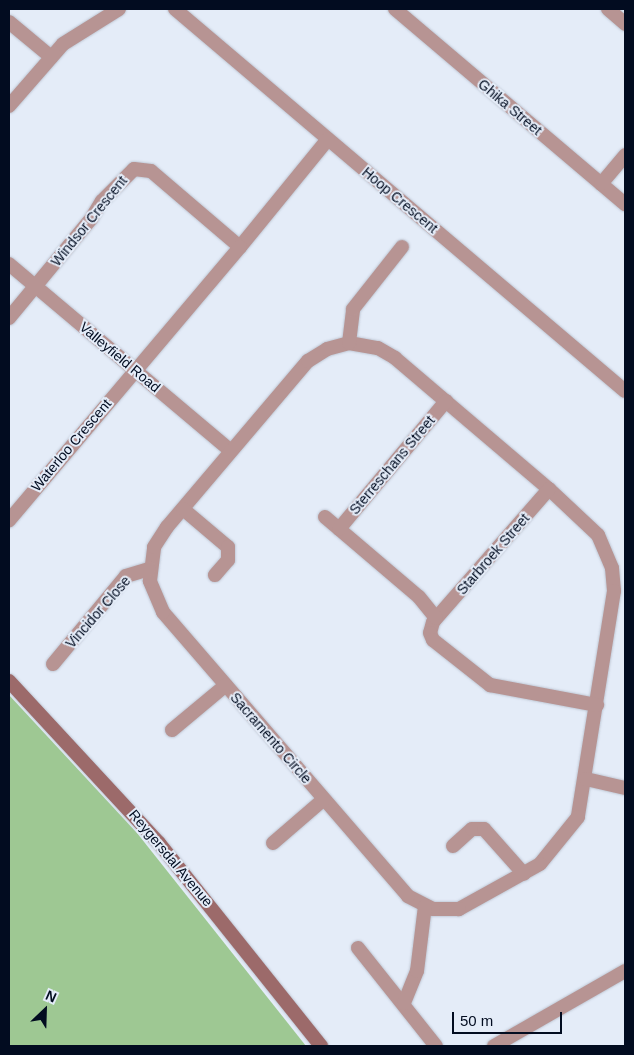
<!DOCTYPE html>
<html>
<head>
<meta charset="utf-8">
<style>
  body { margin:0 }
  #map { position:relative; width:634px; height:1055px; overflow:hidden; background:#e4ecf8; font-family:Helvetica,sans-serif }
  div>[style] { position:absolute }
  .green>* { inset:0; background:#9ec893 }
  .roads { filter:drop-shadow(0 0 1px #c0c8d5) drop-shadow(0 0 1px #c0c8d5) }
  .minor>* { height:14px; margin:-7px; padding:0 7px; transform-origin:7px; border-radius:7px; background:#b79493 }
  .secondary>* { height:14px; margin:-7px; padding:0 7px; transform-origin:7px; border-radius:7px; background:#9c6a6a }
  span { translate:-50% -50%; white-space:nowrap; text-align:center; line-height:1.15; -webkit-text-stroke:4px #e4ecf8; paint-order:stroke }
  .street-label { font-size:14px; color:#020c20 }
  .frame { position:absolute; inset:0; border:10px solid #020c20; pointer-events:none }
  .north { position:absolute; left:20px; top:985px; width:50px; height:50px; -webkit-text-stroke:4px #e4ecf8; paint-order:stroke; rotate:24deg; font-size:14px; font-weight:700; line-height:20px; text-align:center; color:#020c20 }
  .north::after { content:''; display:block; margin:auto; width:18px; height:22px; background:#020c20; clip-path:polygon(50% 0,100% 100%,50% 72%,0 100%) }
  .scale { position:absolute; left:452px; top:1012px; width:110px; height:22px; box-sizing:border-box; border:2px solid #020c20; border-top:0; padding-left:6px; font-size:15px; line-height:18px; white-space:nowrap; color:#020c20; -webkit-text-stroke:4px #e4ecf8; paint-order:stroke }
</style>
</head>
<body>
<div id="map">
  <div class="green">
    <div style="clip-path:polygon(9px 695px,137px 833px,306px 1046px,9px 1046px)"></div>
  </div>
  <div class="roads">
    <div class="minor">
      <div style="left:175px;top:9px;width:590px;rotate:40.33deg"></div>
      <div style="left:395px;top:9px;width:302px;rotate:40.3deg"></div>
      <div style="left:608px;top:9px;width:23px;rotate:41deg"></div>
      <div style="left:9px;top:22px;width:55px;rotate:39.8deg"></div>
      <div style="left:9px;top:106px;width:82px;rotate:-48.9deg"></div>
      <div style="left:63px;top:44px;width:66px;rotate:-32deg"></div>
      <div style="left:601px;top:184px;width:38px;rotate:-50deg"></div>
      <div style="left:240px;top:247px;width:139px;rotate:-50.8deg"></div>
      <div style="left:9px;top:264px;width:290px;rotate:40.1deg"></div>
      <div style="left:9px;top:318px;width:129px;rotate:-50.4deg"></div>
      <div style="left:91px;top:219px;width:21px;rotate:-59deg"></div>
      <div style="left:102px;top:201px;width:45px;rotate:-45deg"></div>
      <div style="left:134px;top:169px;width:17px;rotate:7deg"></div>
      <div style="left:151px;top:171px;width:117px;rotate:40.5deg"></div>
      <div style="left:240px;top:247px;width:358px;rotate:130.2deg"></div>
      <div style="left:349px;top:343px;width:29px;rotate:10deg"></div>
      <div style="left:378px;top:348px;width:20px;rotate:30deg"></div>
      <div style="left:395px;top:358px;width:202px;rotate:40.4deg"></div>
      <div style="left:549px;top:489px;width:67px;rotate:43.2deg"></div>
      <div style="left:598px;top:535px;width:36px;rotate:67deg"></div>
      <div style="left:612px;top:568px;width:23px;rotate:85deg"></div>
      <div style="left:614px;top:591px;width:229px;rotate:99.1deg"></div>
      <div style="left:578px;top:817px;width:60px;rotate:129deg"></div>
      <div style="left:540px;top:864px;width:93px;rotate:150.9deg"></div>
      <div style="left:459px;top:909px;width:26px;rotate:180deg"></div>
      <div style="left:433px;top:909px;width:28px;rotate:-153deg"></div>
      <div style="left:408px;top:896px;width:375px;rotate:-130.8deg"></div>
      <div style="left:163px;top:612px;width:34px;rotate:-113deg"></div>
      <div style="left:150px;top:581px;width:34px;rotate:-83deg"></div>
      <div style="left:154px;top:547px;width:24px;rotate:-57deg"></div>
      <div style="left:167px;top:527px;width:218px;rotate:-49.7deg"></div>
      <div style="left:308px;top:361px;width:22px;rotate:-32deg"></div>
      <div style="left:327px;top:349px;width:23px;rotate:-15deg"></div>
      <div style="left:349px;top:343px;width:34px;rotate:-83deg"></div>
      <div style="left:353px;top:309px;width:79px;rotate:-51.7deg"></div>
      <div style="left:549px;top:489px;width:176px;rotate:131.1deg"></div>
      <div style="left:433px;top:622px;width:11px;rotate:105deg"></div>
      <div style="left:430px;top:633px;width:8px;rotate:67deg"></div>
      <div style="left:433px;top:640px;width:73px;rotate:38.3deg"></div>
      <div style="left:490px;top:685px;width:109px;rotate:10.6deg"></div>
      <div style="left:183px;top:509px;width:59px;rotate:40.2deg"></div>
      <div style="left:228px;top:547px;width:13px;rotate:90deg"></div>
      <div style="left:228px;top:560px;width:20px;rotate:131deg"></div>
      <div style="left:325px;top:517px;width:123px;rotate:40.4deg"></div>
      <div style="left:419px;top:597px;width:27px;rotate:51deg"></div>
      <div style="left:339px;top:529px;width:167px;rotate:-50.1deg"></div>
      <div style="left:53px;top:664px;width:114px;rotate:-50.3deg"></div>
      <div style="left:126px;top:576px;width:24px;rotate:-17deg"></div>
      <div style="left:172px;top:730px;width:70px;rotate:-39.8deg"></div>
      <div style="left:586px;top:779px;width:40px;rotate:13deg"></div>
      <div style="left:273px;top:843px;width:67px;rotate:-40.8deg"></div>
      <div style="left:453px;top:846px;width:25px;rotate:-42deg"></div>
      <div style="left:472px;top:829px;width:12px"></div>
      <div style="left:484px;top:829px;width:60px;rotate:48.4deg"></div>
      <div style="left:358px;top:948px;width:125px;rotate:51.5deg"></div>
      <div style="left:404px;top:1003px;width:35px;rotate:-68deg"></div>
      <div style="left:417px;top:971px;width:65px;rotate:-83deg"></div>
      <div style="left:494px;top:1046px;width:151px;rotate:-29.8deg"></div>
    </div>
    <div class="secondary">
      <div style="left:9px;top:681px;width:221px;rotate:47.2deg"></div>
      <div style="left:159px;top:843px;width:260px;rotate:51.4deg"></div>
    </div>
  </div>
  <div class="street-label">
    <span style="left:510px;top:107px;rotate:40deg">Ghika Street</span>
    <span style="left:400px;top:200px;rotate:40deg">Hoop Crescent</span>
    <span style="left:89px;top:221px;rotate:-51deg">Windsor Crescent</span>
    <span style="left:120px;top:357px;rotate:40deg">Valleyfield Road</span>
    <span style="left:71px;top:445px;rotate:-50deg">Waterloo Crescent</span>
    <span style="left:392px;top:465px;rotate:-50deg">Sterreschans Street</span>
    <span style="left:493px;top:554px;rotate:-49deg">Starbroek Street</span>
    <span style="left:98px;top:612px;rotate:-49deg">Vincidor Close</span>
    <span style="left:271px;top:738px;rotate:49deg">Sacramento Circle</span>
    <span style="left:171px;top:858px;rotate:50deg">Reygersdal Avenue</span>
  </div>
  <div class="frame"></div>
  <div class="north">N</div>
  <div class="scale">50 m</div>
</div>
</body>
</html>
